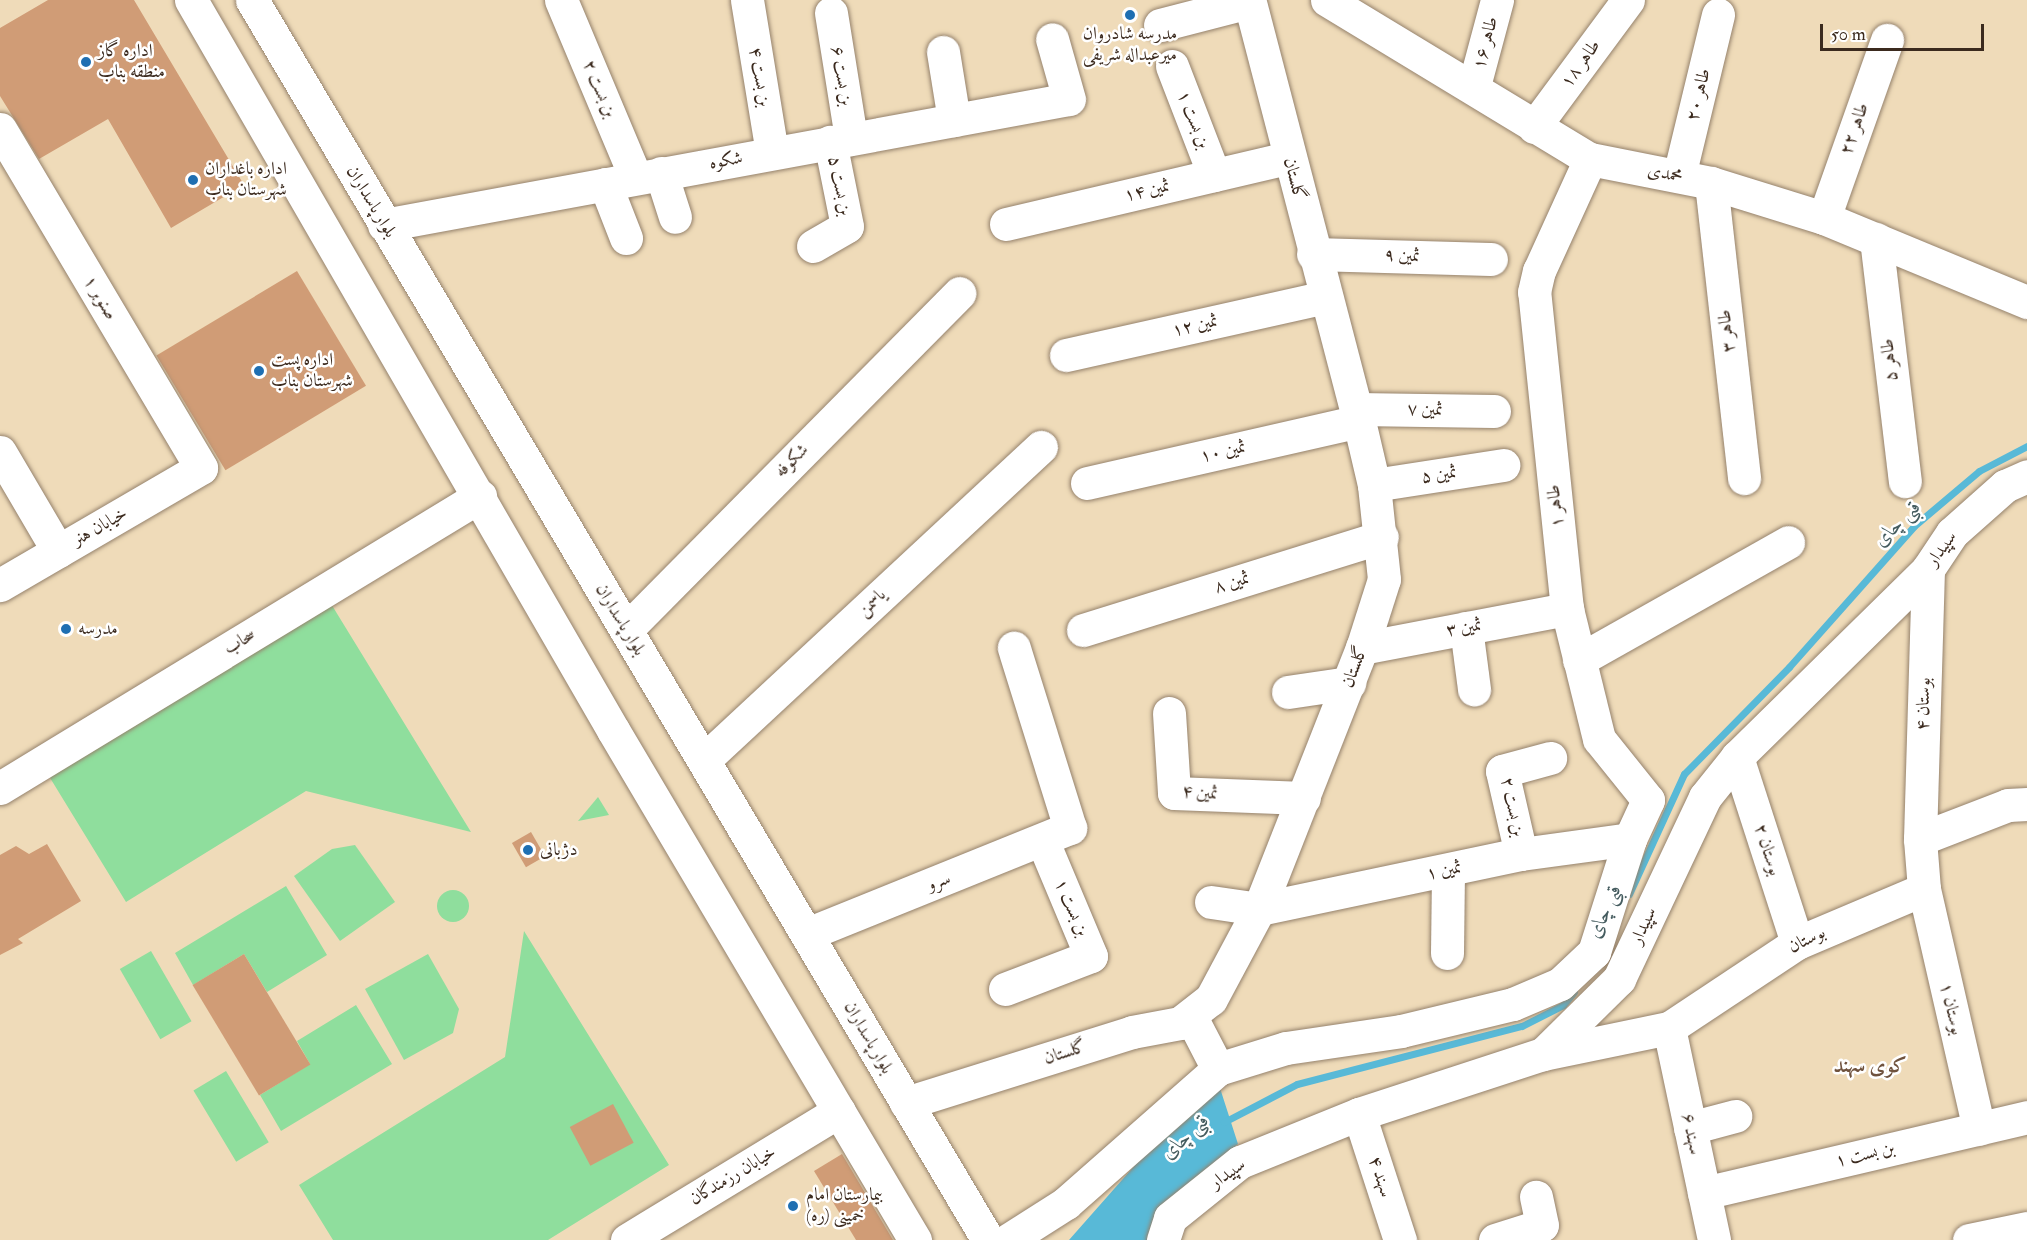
<!DOCTYPE html>
<html>
<head>
<meta charset="utf-8">
<style>
  body { margin:0 }
  #map { position:relative; width:2027px; height:1240px; overflow:hidden; background:#efdbb9; font-family:"IM FELL Double Pica",Amiri,serif }
  div>[style] { position:absolute }
  .green>* { inset:0; background:#8fde9d; transform-origin:0 0 }
  .round { border-radius:50% }
  .water>* { inset:0; background:#58b9d7 }
  .stream>* { height:7px; margin:-3.5px; padding:0 3.5px; transform-origin:3.5px; border-radius:3.5px; background:#58b9d7 }
  .building>* { inset:0; background:#d09c76; transform-origin:0 0 }
  .roads { filter:drop-shadow(0 0 2px #95826c) drop-shadow(0 0 2px #95826c) }
  .minor>* { height:33px; margin:-16.5px; padding:0 16.5px; transform-origin:16.5px; border-radius:16.5px; background:#fff }
  .highway>* { height:33px; margin:-16.5px; padding:0 16.5px; transform-origin:16.5px; border-radius:16.5px; background:#fff }
  .dots>* { width:16px; height:16px; translate:-50% -50%; box-sizing:border-box; border:3px solid #fff; border-radius:50% }
  span { translate:-50% -50%; white-space:nowrap; text-align:center; line-height:1.15; -webkit-text-stroke:5px #fff; paint-order:stroke }
  .poi-label { font-size:18px; color:#3b2a1e }
  .left { translate:0 -50%; text-align:left }
  .street-label { font-size:18px; color:#3b2a1e }
  .water-label { font-size:20px; color:#455c5f; font-style:italic }
  .quarter-label { font-size:21px; color:#6f523d; font-weight:700 }
  .scale { position:absolute; left:1820px; top:24px; width:164px; height:27px; box-sizing:border-box; border:3px solid #3b2a1e; border-top:0; padding-left:8px; font-size:18px; line-height:21px; white-space:nowrap; color:#3b2a1e; -webkit-text-stroke:4px #fff; paint-order:stroke }
</style>
</head>
<body>
<div id="map">
  <div class="green">
    <div style="clip-path:polygon(325px 594px,471px 832px,306px 791px,126px 902px,44px 768px)"></div>
    <div style="clip-path:polygon(598px 797px,609px 815px,578px 821px)"></div>
    <div style="clip-path:polygon(355px 845px,395px 902px,340px 941px,294px 876px,332px 849px)"></div>
    <div style="clip-path:polygon(286px 886px,327px 955px,267px 992px,244px 954px,193px 985px,175px 953px)"></div>
    <div class="round" style="left:437px;top:890px;width:32px;height:32px"></div>
    <div style="clip-path:polygon(524px 931px,669px 1165px,548px 1240px,333px 1240px,299px 1185px,505px 1057px)"></div>
    <div style="left:151px;top:951px;width:81px;height:36px;rotate:60deg"></div>
    <div style="clip-path:polygon(428px 954px,459px 1009px,453px 1033px,404px 1060px,365px 989px)"></div>
    <div style="clip-path:polygon(356px 1005px,392px 1064px,281px 1131px,260px 1095px,310px 1064px,297px 1041px)"></div>
    <div style="left:226px;top:1071px;width:83px;height:38px;rotate:59deg"></div>
  </div>
  <div class="water">
    <div style="clip-path:polygon(1219px 1085px,1238px 1144px,1158px 1210px,1147px 1240px,1069px 1240px,1159px 1138px)"></div>
  </div>
  <div class="stream">
    <div style="left:1629px;top:894px;width:132px;rotate:-65.4deg"></div>
    <div style="left:1684px;top:774px;width:150px;rotate:-45.5deg"></div>
    <div style="left:1789px;top:667px;width:188px;rotate:-48.4deg"></div>
    <div style="left:1914px;top:526px;width:85px;rotate:-40.2deg"></div>
    <div style="left:1979px;top:471px;width:54px;rotate:-27.5deg"></div>
    <div style="left:1224px;top:1122px;width:82px;rotate:-27.5deg"></div>
    <div style="left:1297px;top:1084px;width:232px;rotate:-14.5deg"></div>
    <div style="left:1522px;top:1026px;width:46px;rotate:-27.1deg"></div>
    <div style="left:1563px;top:1005px;width:17px;rotate:-50deg"></div>
  </div>
  <div class="building">
    <div style="clip-path:polygon(48px 0,134px 0,244px 185px,171px 228px,108px 119px,39px 159px,0 96px,0 28px)"></div>
    <div style="left:297px;top:271px;width:134px;height:164px;rotate:59deg"></div>
    <div style="left:531px;top:832px;width:28px;height:22px;rotate:60deg"></div>
    <div style="clip-path:polygon(47px 844px,81px 901px,18px 939px,23px 943px,0 955px,0 855px,16px 846px,29px 854px)"></div>
    <div style="left:244px;top:954px;width:129px;height:60px;rotate:59deg"></div>
    <div style="left:613px;top:1104px;width:44px;height:49px;rotate:62deg"></div>
    <div style="clip-path:polygon(842px 1154px,893px 1240px,856px 1240px,814px 1171px)"></div>
  </div>
  <div class="roads">
    <div class="minor">
      <div style="left:561px;top:0;width:193px;rotate:67.2deg"></div>
      <div style="left:747px;top:0;width:155px;rotate:80.7deg"></div>
      <div style="left:1327px;top:0;width:307px;rotate:31.2deg"></div>
      <div style="left:1590px;top:159px;width:123px;rotate:11.2deg"></div>
      <div style="left:1711px;top:183px;width:118px;rotate:17.2deg"></div>
      <div style="left:1824px;top:218px;width:220px;rotate:22.5deg"></div>
      <div style="left:831px;top:13px;width:127px;rotate:80.9deg"></div>
      <div style="left:1160px;top:25px;width:92px;rotate:-14.5deg"></div>
      <div style="left:943px;top:52px;width:69px;rotate:80.8deg"></div>
      <div style="left:1172px;top:66px;width:117px;rotate:68.9deg"></div>
      <div style="left:1474px;top:86px;width:89px;rotate:-75deg"></div>
      <div style="left:1534px;top:127px;width:158px;rotate:-53.5deg"></div>
      <div style="left:0;top:129px;width:394px;rotate:59.3deg"></div>
      <div style="left:201px;top:468px;width:233px;rotate:149.8deg"></div>
      <div style="left:661px;top:173px;width:46px;rotate:72.3deg"></div>
      <div style="left:1679px;top:176px;width:166px;rotate:-76.4deg"></div>
      <div style="left:1711px;top:183px;width:297px;rotate:83.6deg"></div>
      <div style="left:605px;top:184px;width:58px;rotate:68.7deg"></div>
      <div style="left:1824px;top:218px;width:189px;rotate:-70.5deg"></div>
      <div style="left:1006px;top:224px;width:290px;rotate:-13.2deg"></div>
      <div style="left:384px;top:225px;width:696px;rotate:-10.42deg"></div>
      <div style="left:1069px;top:99px;width:62px;rotate:-105.8deg"></div>
      <div style="left:1876px;top:239px;width:244px;rotate:83.2deg"></div>
      <div style="left:813px;top:246px;width:39px;rotate:-30deg"></div>
      <div style="left:847px;top:226px;width:86px;rotate:-101.4deg"></div>
      <div style="left:1313px;top:254px;width:178px;rotate:1.6deg"></div>
      <div style="left:1066px;top:355px;width:265px;rotate:-12.6deg"></div>
      <div style="left:1356px;top:409px;width:138px;rotate:0.8deg"></div>
      <div style="left:0;top:452px;width:115px;rotate:59.6deg"></div>
      <div style="left:1087px;top:483px;width:279px;rotate:-12.8deg"></div>
      <div style="left:1374px;top:485px;width:131px;rotate:-8.8deg"></div>
      <div style="left:1466px;top:628px;width:62px;rotate:82.5deg"></div>
      <div style="left:626px;top:630px;width:474px;rotate:-45.3deg"></div>
      <div style="left:1083px;top:630px;width:313px;rotate:-17.3deg"></div>
      <div style="left:1362px;top:648px;width:209px;rotate:-10.8deg"></div>
      <div style="left:1579px;top:660px;width:240px;rotate:-29.4deg"></div>
      <div style="left:1288px;top:692px;width:62px;rotate:-8.4deg"></div>
      <div style="left:1169px;top:713px;width:80px;rotate:86.4deg"></div>
      <div style="left:1174px;top:793px;width:130px;rotate:2.2deg"></div>
      <div style="left:1737px;top:757px;width:195px;rotate:72.1deg"></div>
      <div style="left:704px;top:760px;width:460px;rotate:-42.9deg"></div>
      <div style="left:0;top:788px;width:562px;rotate:-31.31deg"></div>
      <div style="left:1920px;top:839px;width:270px;rotate:-88.3deg"></div>
      <div style="left:1521px;top:854px;width:85px;rotate:-102.9deg"></div>
      <div style="left:1502px;top:771px;width:50px;rotate:-15.2deg"></div>
      <div style="left:1924px;top:889px;width:246px;rotate:77.1deg"></div>
      <div style="left:1211px;top:902px;width:49px;rotate:8.3deg"></div>
      <div style="left:1259px;top:909px;width:268px;rotate:-11.9deg"></div>
      <div style="left:1521px;top:854px;width:110px;rotate:-7.8deg"></div>
      <div style="left:807px;top:934px;width:284px;rotate:-22deg"></div>
      <div style="left:1070px;top:828px;width:189px;rotate:-107.3deg"></div>
      <div style="left:1447px;top:953px;width:82px;rotate:-89.3deg"></div>
      <div style="left:1005px;top:989px;width:92px;rotate:-21deg"></div>
      <div style="left:1091px;top:956px;width:124px;rotate:-112.8deg"></div>
      <div style="left:1191px;top:1017px;width:59px;rotate:62.6deg"></div>
      <div style="left:1669px;top:1028px;width:217px;rotate:78deg"></div>
      <div style="left:1543px;top:1054px;width:129px;rotate:-11.7deg"></div>
      <div style="left:1669px;top:1028px;width:154px;rotate:-33.6deg"></div>
      <div style="left:1797px;top:943px;width:138px;rotate:-23deg"></div>
      <div style="left:1924px;top:889px;width:50px;rotate:-94.6deg"></div>
      <div style="left:1920px;top:839px;width:94px;rotate:-21.1deg"></div>
      <div style="left:2008px;top:805px;width:19px;rotate:-3deg"></div>
      <div style="left:906px;top:1103px;width:237px;rotate:-17.4deg"></div>
      <div style="left:1132px;top:1032px;width:49px;rotate:-10.6deg"></div>
      <div style="left:1180px;top:1023px;width:39px;rotate:-38deg"></div>
      <div style="left:1211px;top:999px;width:102px;rotate:-61.9deg"></div>
      <div style="left:1259px;top:909px;width:281px;rotate:-68.5deg"></div>
      <div style="left:1362px;top:648px;width:72px;rotate:-72.3deg"></div>
      <div style="left:1384px;top:579px;width:95px;rotate:-96.1deg"></div>
      <div style="left:1374px;top:485px;width:66px;rotate:-103.2deg"></div>
      <div style="left:1359px;top:421px;width:435px;rotate:-104.6deg"></div>
      <div style="left:1359px;top:1114px;width:133px;rotate:72deg"></div>
      <div style="left:1690px;top:1128px;width:47px;rotate:-14.9deg"></div>
      <div style="left:1704px;top:1193px;width:332px;rotate:-13.2deg"></div>
      <div style="left:627px;top:1240px;width:248px;rotate:-31.3deg"></div>
      <div style="left:1008px;top:1240px;width:69px;rotate:-32.5deg"></div>
      <div style="left:1066px;top:1203px;width:203px;rotate:-41.4deg"></div>
      <div style="left:1218px;top:1069px;width:71px;rotate:-17.2deg"></div>
      <div style="left:1286px;top:1048px;width:116px;rotate:-8.4deg"></div>
      <div style="left:1401px;top:1031px;width:115px;rotate:-13.6deg"></div>
      <div style="left:1513px;top:1004px;width:51px;rotate:-23.1deg"></div>
      <div style="left:1560px;top:984px;width:47px;rotate:-43.3deg"></div>
      <div style="left:1594px;top:952px;width:119px;rotate:-72.3deg"></div>
      <div style="left:1630px;top:839px;width:43px;rotate:-65.2deg"></div>
      <div style="left:1648px;top:800px;width:78px;rotate:-128.8deg"></div>
      <div style="left:1599px;top:739px;width:134px;rotate:-103.8deg"></div>
      <div style="left:1567px;top:609px;width:319px;rotate:-95.9deg"></div>
      <div style="left:1534px;top:292px;width:22px;rotate:-77deg"></div>
      <div style="left:1539px;top:271px;width:123px;rotate:-65.5deg"></div>
      <div style="left:1163px;top:1240px;width:23px;rotate:-72deg"></div>
      <div style="left:1170px;top:1218px;width:90px;rotate:-38.7deg"></div>
      <div style="left:1240px;top:1162px;width:128px;rotate:-22deg"></div>
      <div style="left:1359px;top:1114px;width:194px;rotate:-18.1deg"></div>
      <div style="left:1543px;top:1054px;width:107px;rotate:-44.6deg"></div>
      <div style="left:1619px;top:979px;width:201px;rotate:-64.7deg"></div>
      <div style="left:1705px;top:797px;width:51px;rotate:-51.3deg"></div>
      <div style="left:1737px;top:757px;width:268px;rotate:-44.5deg"></div>
      <div style="left:1928px;top:569px;width:43px;rotate:-56.3deg"></div>
      <div style="left:1952px;top:533px;width:71px;rotate:-41.6deg"></div>
      <div style="left:2005px;top:486px;width:24px;rotate:-24deg"></div>
      <div style="left:1495px;top:1240px;width:49px;rotate:-17.7deg"></div>
      <div style="left:1542px;top:1225px;width:29px;rotate:-102deg"></div>
      <div style="left:1969px;top:1240px;width:59px;rotate:-11.7deg"></div>
    </div>
    <div class="highway">
      <div style="left:191px;top:0;width:843px;rotate:59.97deg"></div>
      <div style="left:613px;top:730px;width:593px;rotate:59.37deg"></div>
      <div style="left:252px;top:0;width:1442px;rotate:59.31deg"></div>
    </div>
  </div>
  <div class="dots">
    <div style="left:1130px;top:15px;background:#1f6fb2"></div>
    <div style="left:86px;top:62px;background:#1f6fb2"></div>
    <div style="left:193px;top:180px;background:#1f6fb2"></div>
    <div style="left:259px;top:371px;background:#1f6fb2"></div>
    <div style="left:66px;top:629px;background:#1f6fb2"></div>
    <div style="left:528px;top:850px;background:#1f6fb2"></div>
    <div style="left:793px;top:1206px;background:#1f6fb2"></div>
  </div>
  <div class="poi-label">
    <span style="left:1130px;top:45px">مدرسه شادروان<br>میرعبداله شریفی</span>
    <span class="left" style="left:98px;top:62px">اداره گاز<br>منطقه بناب</span>
    <span class="left" style="left:205px;top:180px">اداره باغداران<br>شهرستان بناب</span>
    <span class="left" style="left:271px;top:371px">اداره پست<br>شهرستان بناب</span>
    <span class="left" style="left:78px;top:629px">مدرسه</span>
    <span class="left" style="left:540px;top:850px">دژبانی</span>
    <span class="left" style="left:806px;top:1206px">بیمارستان امام<br>خمینی (ره)</span>
  </div>
  <div class="street-label">
    <span style="left:1486px;top:43px;rotate:-75deg">طاهر ۱۶</span>
    <span style="left:1581px;top:64px;rotate:-54deg">طاهر ۱۸</span>
    <span style="left:841px;top:76px;rotate:81deg">بن بست ۶</span>
    <span style="left:759px;top:77px;rotate:81deg">بن بست ۴</span>
    <span style="left:599px;top:89px;rotate:67deg">بن بست ۲</span>
    <span style="left:1699px;top:95px;rotate:-76deg">طاهر ۲۰</span>
    <span style="left:1193px;top:120px;rotate:69deg">بن بست ۱</span>
    <span style="left:1855px;top:129px;rotate:-71deg">طاهر ۲۲</span>
    <span style="left:726px;top:161px;rotate:-10deg">شکوه</span>
    <span style="left:1665px;top:174px;rotate:11deg">محمدی</span>
    <span style="left:1294px;top:179px;rotate:76deg">گلستان</span>
    <span style="left:839px;top:186px;rotate:79deg">بن بست ۵</span>
    <span style="left:1147px;top:191px;rotate:-13deg">ثمین ۱۴</span>
    <span style="left:371px;top:202px;rotate:59deg">بلوار پاسداران</span>
    <span style="left:1402px;top:256px;rotate:2deg">ثمین ۹</span>
    <span style="left:100px;top:298px;rotate:59deg">صنوبر ۱</span>
    <span style="left:1195px;top:326px;rotate:-13deg">ثمین ۱۲</span>
    <span style="left:1727px;top:331px;rotate:-96deg">طاهر ۳</span>
    <span style="left:1890px;top:360px;rotate:-97deg">طاهر ۵</span>
    <span style="left:1425px;top:410px;rotate:1deg">ثمین ۷</span>
    <span style="left:1223px;top:452px;rotate:-13deg">ثمین ۱۰</span>
    <span style="left:792px;top:461px;rotate:-45deg">شکوفه</span>
    <span style="left:1439px;top:475px;rotate:-9deg">ثمین ۵</span>
    <span style="left:1556px;top:506px;rotate:-96deg">طاهر ۱</span>
    <span style="left:100px;top:527px;rotate:-30deg">خیابان هنر</span>
    <span style="left:1942px;top:549px;rotate:-54deg">سپیدار</span>
    <span style="left:1232px;top:583px;rotate:-17deg">ثمین ۸</span>
    <span style="left:872px;top:603px;rotate:-43deg">یاسمن</span>
    <span style="left:620px;top:620px;rotate:59deg">بلوار پاسداران</span>
    <span style="left:1464px;top:628px;rotate:-10deg">ثمین ۳</span>
    <span style="left:240px;top:642px;rotate:-31deg">سحاب</span>
    <span style="left:1355px;top:667px;rotate:-69deg">گلستان</span>
    <span style="left:1924px;top:704px;rotate:-88deg">بوستان ۴</span>
    <span style="left:1200px;top:793px;rotate:4deg">ثمین ۴</span>
    <span style="left:1512px;top:807px;rotate:79deg">بن بست ۲</span>
    <span style="left:1767px;top:850px;rotate:72deg">بوستان ۲</span>
    <span style="left:1444px;top:871px;rotate:-12deg">ثمین ۱</span>
    <span style="left:939px;top:882px;rotate:-21deg">سرو</span>
    <span style="left:1071px;top:908px;rotate:67deg">بن بست ۱</span>
    <span style="left:1644px;top:926px;rotate:-65deg">سپیدار</span>
    <span style="left:1807px;top:940px;rotate:-26deg">بوستان</span>
    <span style="left:1951px;top:1009px;rotate:77deg">بوستان ۱</span>
    <span style="left:868px;top:1038px;rotate:60deg">بلوار پاسداران</span>
    <span style="left:1065px;top:1053px;rotate:-18deg">گلستان</span>
    <span style="left:1691px;top:1134px;rotate:78deg">سهند ۶</span>
    <span style="left:1865px;top:1155px;rotate:-13deg">بن بست ۱</span>
    <span style="left:1228px;top:1174px;rotate:-35deg">سپیدار</span>
    <span style="left:733px;top:1176px;rotate:-31deg">خیابان رزمندگان</span>
    <span style="left:1380px;top:1177px;rotate:72deg">سهند ۴</span>
  </div>
  <div class="water-label">
    <span style="left:1897px;top:523px;rotate:-45deg">قبی چای</span>
    <span style="left:1604px;top:911px;rotate:-66deg">قبی چای</span>
    <span style="left:1185px;top:1136px;rotate:-43deg">قبی چای</span>
  </div>
  <div class="quarter-label">
    <span style="left:1870px;top:1066px">کوی سهند</span>
  </div>
  <div class="scale">50 m</div>
</div>
</body>
</html>
